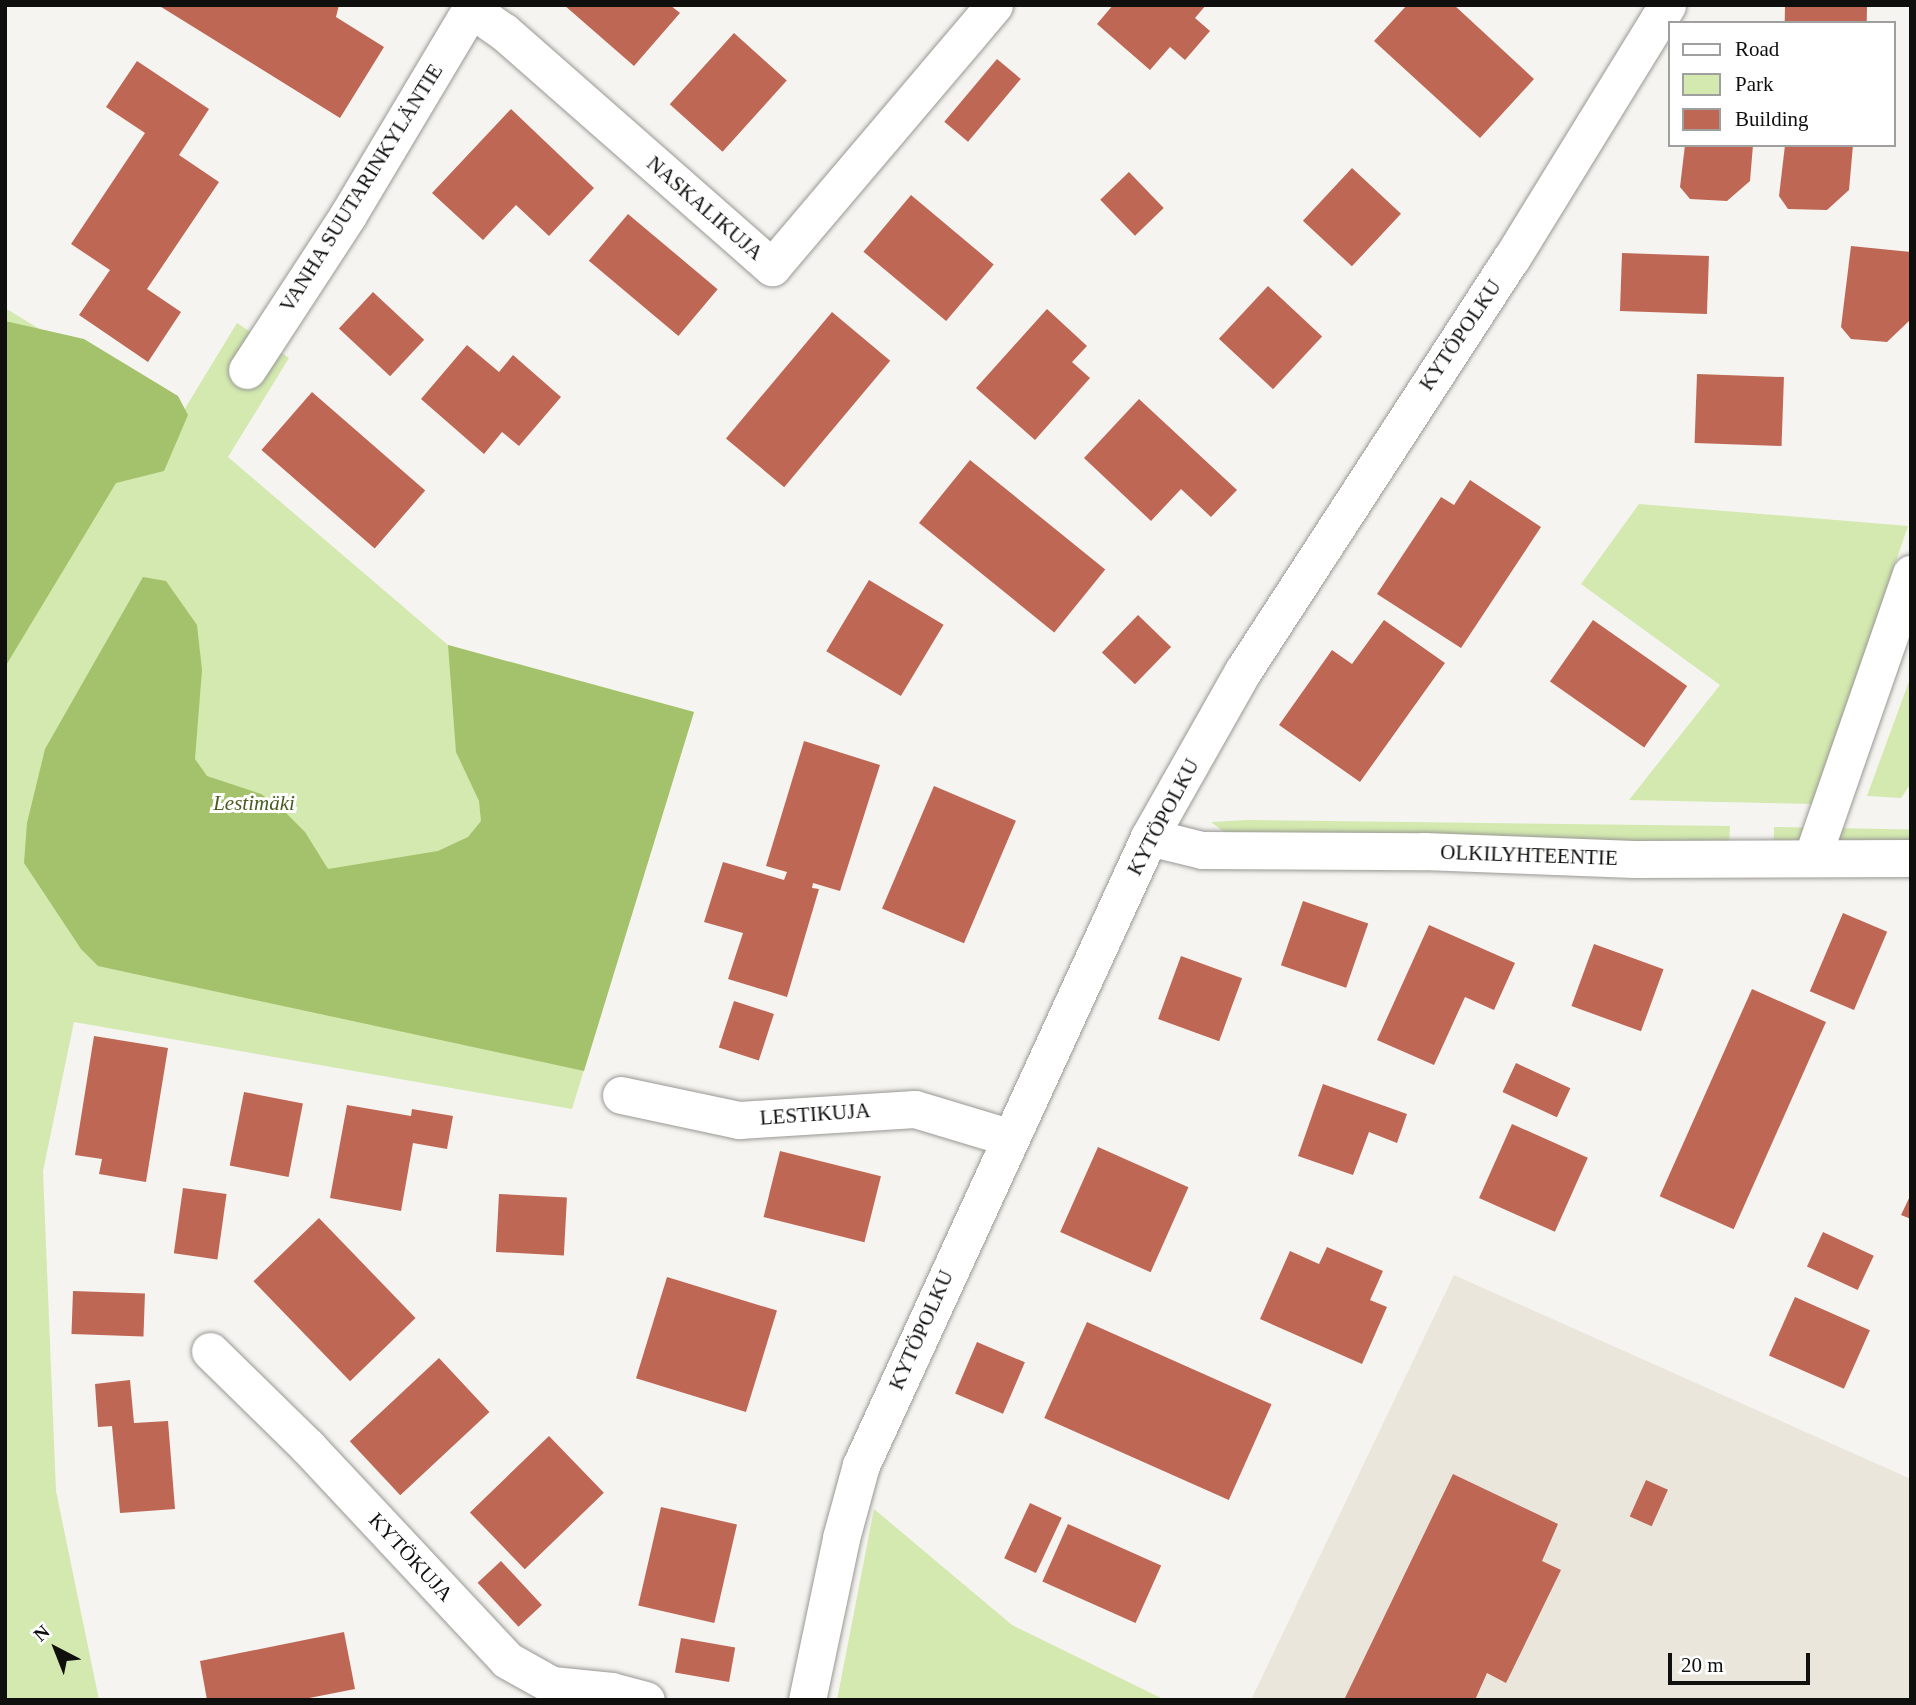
<!DOCTYPE html>
<html>
<head>
<meta charset="utf-8">
<style>
  body { margin:0 }
  #map { position:relative; width:1916px; height:1705px; overflow:hidden; background:#f5f4f0; font-family:Georgia,serif }
  div>[style] { position:absolute }
  .built>* { inset:0; background:#ebe6dc }
  .green>* { inset:0; background:#d3e9af; transform-origin:0 0 }
  .forest>* { inset:0; background:#a4c16b }
  .building>* { inset:0; background:#bf6755; transform-origin:0 0 }
  .roads { filter:drop-shadow(0 0 2px #999894) drop-shadow(0 0 2px #999894) }
  .minor>* { height:37px; margin:-18.5px; padding:0 18.5px; transform-origin:18.5px; border-radius:18.5px; background:#fff }
  span { translate:-50% -50%; white-space:nowrap; text-align:center; line-height:1.15; -webkit-text-stroke:6px #fff; paint-order:stroke }
  .street-label { font-size:21px; color:#0f0f0e }
  .park-label { font-size:21px; color:#495c1f; font-style:italic }
  .frame { position:absolute; inset:0; border:7px solid #0f0f0e; pointer-events:none }
  .legend { position:absolute; left:1668px; top:21px; width:228px; height:126px; box-sizing:border-box; background:#fff; border:2px solid #9f9f9f; margin:0; padding:9px 12px; list-style:none; font-size:21px; color:#0f0f0e }
  .legend li { display:flex; align-items:center; gap:14px; height:35px }
  .legend b { width:35px; border:2px solid #9f9f9f }
  .north { position:absolute; left:21px; top:1614px; width:70px; height:70px; -webkit-text-stroke:5px #fff; paint-order:stroke; rotate:318deg; font-size:19px; font-weight:700; line-height:28px; text-align:center; color:#0f0f0e }
  .north::after { content:''; display:block; margin:auto; width:24px; height:32px; background:#0f0f0e; clip-path:polygon(50% 0,100% 100%,50% 72%,0 100%) }
  .scale { position:absolute; left:1668px; top:1653px; width:142px; height:32px; box-sizing:border-box; border:4px solid #0f0f0e; border-top:0; padding-left:9px; font-size:21px; line-height:24px; white-space:nowrap; color:#0f0f0e; -webkit-text-stroke:5px #fff; paint-order:stroke }
</style>
</head>
<body>
<div id="map">
  <div class="built">
    <div style="clip-path:polygon(1454px 1275px,1911px 1479px,1911px 1700px,1251px 1700px)"></div>
  </div>
  <div class="green">
    <div style="clip-path:polygon(5px 308px,181px 415px,237px 323px,289px 358px,228px 457px,448px 645px,694px 712px,572px 1109px,74px 1022px,43px 1171px,56px 1491px,99px 1700px,5px 1700px)"></div>
    <div style="clip-path:polygon(1639px 504px,1908px 526px,1813px 804px,1629px 800px,1720px 685px,1581px 584px)"></div>
    <div style="clip-path:polygon(1911px 676px,1911px 783px,1901px 798px,1867px 796px)"></div>
    <div style="clip-path:polygon(1247px 820px,1730px 826px,1729px 844px,1228px 835px,1211px 822px)"></div>
    <div style="left:1774px;top:827px;width:137px;height:17px;rotate:1deg"></div>
    <div style="clip-path:polygon(874px 1509px,1012px 1625px,1165px 1700px,837px 1700px)"></div>
  </div>
  <div class="forest">
    <div style="clip-path:polygon(5px 321px,84px 339px,178px 396px,188px 415px,164px 471px,116px 483px,5px 667px)"></div>
    <div style="clip-path:polygon(143px 577px,166px 581px,197px 625px,202px 670px,195px 759px,207px 776px,261px 794px,280px 807px,305px 832px,328px 869px,438px 851px,468px 837px,481px 821px,479px 801px,456px 752px,448px 645px,694px 712px,584px 1071px,98px 966px,81px 949px,24px 863px,27px 823px,45px 749px)"></div>
  </div>
  <div class="building">
    <div style="clip-path:polygon(158px 5px,339px 5px,336px 17px,384px 47px,340px 118px)"></div>
    <div style="clip-path:polygon(564px 5px,670px 5px,680px 13px,634px 66px)"></div>
    <div style="clip-path:polygon(1113px 5px,1206px 5px,1195px 18px,1210px 31px,1185px 60px,1170px 47px,1150px 70px,1097px 24px)"></div>
    <div style="clip-path:polygon(1407px 5px,1454px 5px,1534px 79px,1480px 138px,1374px 41px)"></div>
    <div style="left:1785px;top:5px;width:82px;height:18px;rotate:1deg"></div>
    <div style="left:734px;top:33px;width:71px;height:96px;rotate:42deg"></div>
    <div style="left:997px;top:59px;width:31px;height:82px;rotate:40deg"></div>
    <div style="clip-path:polygon(137px 61px,209px 109px,179px 155px,219px 182px,147px 289px,181px 312px,148px 362px,79px 315px,110px 270px,71px 244px,145px 133px,106px 107px)"></div>
    <div style="clip-path:polygon(511px 109px,594px 188px,549px 236px,516px 205px,483px 240px,432px 193px)"></div>
    <div style="clip-path:polygon(1685px 145px,1753px 145px,1750px 181px,1727px 201px,1690px 199px,1680px 187px)"></div>
    <div style="clip-path:polygon(1785px 145px,1853px 145px,1849px 190px,1827px 210px,1788px 209px,1779px 196px)"></div>
    <div style="left:1352px;top:168px;width:67px;height:72px;rotate:43deg"></div>
    <div style="left:1129px;top:172px;width:50px;height:40px;rotate:46deg"></div>
    <div style="left:911px;top:195px;width:108px;height:74px;rotate:40deg"></div>
    <div style="left:628px;top:214px;width:117px;height:61px;rotate:40deg"></div>
    <div style="clip-path:polygon(1851px 246px,1911px 252px,1909px 321px,1887px 342px,1851px 339px,1841px 327px)"></div>
    <div style="left:1622px;top:253px;width:87px;height:58px;rotate:2deg"></div>
    <div style="left:1268px;top:286px;width:74px;height:72px;rotate:43deg"></div>
    <div style="left:373px;top:292px;width:70px;height:50px;rotate:43deg"></div>
    <div style="clip-path:polygon(1047px 309px,1087px 346px,1072px 362px,1090px 378px,1035px 440px,976px 388px)"></div>
    <div style="left:832px;top:312px;width:76px;height:165px;rotate:40deg"></div>
    <div style="clip-path:polygon(467px 345px,499px 372px,513px 355px,561px 397px,519px 446px,502px 432px,484px 454px,421px 399px)"></div>
    <div style="left:1697px;top:374px;width:87px;height:69px;rotate:2deg"></div>
    <div style="left:312px;top:392px;width:150px;height:77px;rotate:41deg"></div>
    <div style="clip-path:polygon(1139px 399px,1237px 490px,1211px 517px,1181px 489px,1151px 521px,1084px 458px)"></div>
    <div style="left:970px;top:460px;width:174px;height:81px;rotate:39deg"></div>
    <div style="clip-path:polygon(1470px 480px,1541px 527px,1461px 648px,1377px 594px,1441px 497px,1454px 505px)"></div>
    <div style="left:869px;top:580px;width:87px;height:83px;rotate:31deg"></div>
    <div style="left:1138px;top:615px;width:46px;height:52px;rotate:44deg"></div>
    <div style="clip-path:polygon(1384px 620px,1445px 663px,1360px 782px,1279px 725px,1332px 650px,1352px 664px)"></div>
    <div style="left:1593px;top:620px;width:115px;height:75px;rotate:35deg"></div>
    <div style="clip-path:polygon(804px 741px,880px 765px,840px 891px,813px 883px,812px 888px,819px 889px,787px 997px,728px 979px,743px 933px,704px 922px,723px 862px,784px 880px,787px 872px,766px 866px)"></div>
    <div style="left:934px;top:786px;width:89px;height:133px;rotate:23deg"></div>
    <div style="left:1303px;top:901px;width:69px;height:68px;rotate:19deg"></div>
    <div style="left:1843px;top:913px;width:48px;height:85px;rotate:23deg"></div>
    <div style="clip-path:polygon(1429px 925px,1515px 963px,1494px 1010px,1465px 997px,1434px 1065px,1377px 1040px)"></div>
    <div style="left:1594px;top:944px;width:74px;height:66px;rotate:20deg"></div>
    <div style="left:1181px;top:956px;width:65px;height:67px;rotate:20deg"></div>
    <div style="left:1752px;top:989px;width:81px;height:227px;rotate:24deg"></div>
    <div style="left:734px;top:1001px;width:42px;height:49px;rotate:18deg"></div>
    <div style="clip-path:polygon(94px 1036px,168px 1048px,146px 1182px,99px 1174px,102px 1159px,75px 1155px)"></div>
    <div style="left:1516px;top:1063px;width:60px;height:32px;rotate:25deg"></div>
    <div style="clip-path:polygon(1323px 1084px,1407px 1114px,1397px 1143px,1369px 1132px,1353px 1175px,1298px 1156px)"></div>
    <div style="left:244px;top:1092px;width:60px;height:75px;rotate:11deg"></div>
    <div style="clip-path:polygon(347px 1105px,411px 1116px,412px 1109px,453px 1116px,447px 1149px,413px 1143px,401px 1211px,330px 1198px)"></div>
    <div style="left:1512px;top:1124px;width:83px;height:81px;rotate:24deg"></div>
    <div style="left:1098px;top:1147px;width:99px;height:93px;rotate:24deg"></div>
    <div style="left:780px;top:1151px;width:104px;height:68px;rotate:14deg"></div>
    <div style="left:183px;top:1188px;width:44px;height:66px;rotate:8deg"></div>
    <div style="left:499px;top:1194px;width:68px;height:58px;rotate:3deg"></div>
    <div style="clip-path:polygon(1911px 1194px,1911px 1219px,1901px 1215px)"></div>
    <div style="left:319px;top:1218px;width:139px;height:91px;rotate:46deg"></div>
    <div style="left:1823px;top:1232px;width:56px;height:38px;rotate:25deg"></div>
    <div style="clip-path:polygon(1327px 1247px,1383px 1271px,1370px 1300px,1387px 1307px,1362px 1364px,1260px 1319px,1290px 1251px,1319px 1264px)"></div>
    <div style="left:667px;top:1277px;width:115px;height:106px;rotate:17deg"></div>
    <div style="left:73px;top:1291px;width:72px;height:43px;rotate:2deg"></div>
    <div style="left:1795px;top:1297px;width:82px;height:64px;rotate:24deg"></div>
    <div style="left:1087px;top:1322px;width:202px;height:105px;rotate:24deg"></div>
    <div style="left:977px;top:1342px;width:52px;height:56px;rotate:23deg"></div>
    <div style="left:439px;top:1358px;width:74px;height:122px;rotate:47deg"></div>
    <div style="clip-path:polygon(130px 1380px,134px 1423px,168px 1421px,175px 1509px,120px 1513px,112px 1426px,98px 1427px,95px 1384px)"></div>
    <div style="left:549px;top:1436px;width:79px;height:110px;rotate:46deg"></div>
    <div style="clip-path:polygon(1453px 1474px,1558px 1524px,1542px 1561px,1561px 1570px,1506px 1683px,1487px 1673px,1475px 1700px,1344px 1700px)"></div>
    <div style="left:1646px;top:1480px;width:24px;height:40px;rotate:24deg"></div>
    <div style="left:1030px;top:1503px;width:35px;height:61px;rotate:25deg"></div>
    <div style="left:661px;top:1507px;width:78px;height:101px;rotate:13deg"></div>
    <div style="left:1068px;top:1524px;width:102px;height:63px;rotate:24deg"></div>
    <div style="left:501px;top:1561px;width:60px;height:32px;rotate:47deg"></div>
    <div style="clip-path:polygon(344px 1632px,355px 1689px,299px 1700px,207px 1700px,200px 1661px)"></div>
    <div style="left:681px;top:1638px;width:55px;height:35px;rotate:10deg"></div>
  </div>
  <div class="roads">
    <div class="minor">
      <div style="left:471px;top:9px;width:39px;rotate:35deg"></div>
      <div style="left:503px;top:31px;width:358px;rotate:41.3deg"></div>
      <div style="left:772px;top:267px;width:343px;rotate:-49.7deg"></div>
      <div style="left:247px;top:370px;width:185px;rotate:-56.9deg"></div>
      <div style="left:348px;top:215px;width:244px;rotate:-59.2deg"></div>
      <div style="left:1149px;top:837px;width:55px;rotate:13.8deg"></div>
      <div style="left:1202px;top:850px;width:222px;rotate:0.3deg"></div>
      <div style="left:1424px;top:851px;width:210px;rotate:2.2deg"></div>
      <div style="left:1634px;top:859px;width:277px;rotate:-0.2deg"></div>
      <div style="left:1813px;top:855px;width:298px;rotate:-70.8deg"></div>
      <div style="left:621px;top:1095px;width:121px;rotate:12deg"></div>
      <div style="left:739px;top:1120px;width:176px;rotate:-3.6deg"></div>
      <div style="left:915px;top:1109px;width:97px;rotate:16.8deg"></div>
      <div style="left:210px;top:1351px;width:137px;rotate:44.4deg"></div>
      <div style="left:308px;top:1447px;width:291px;rotate:46.9deg"></div>
      <div style="left:507px;top:1660px;width:51px;rotate:29.1deg"></div>
      <div style="left:552px;top:1685px;width:60px;rotate:5.7deg"></div>
      <div style="left:612px;top:1691px;width:35px;rotate:15deg"></div>
      <div style="left:807px;top:1700px;width:166px;rotate:-78.1deg"></div>
      <div style="left:841px;top:1538px;width:76px;rotate:-74.7deg"></div>
      <div style="left:861px;top:1465px;width:691px;rotate:-65.36deg"></div>
      <div style="left:1149px;top:837px;width:191px;rotate:-60.5deg"></div>
      <div style="left:1243px;top:671px;width:491px;rotate:-57deg"></div>
      <div style="left:1511px;top:259px;width:298px;rotate:-58.4deg"></div>
    </div>
  </div>
  <div class="street-label">
    <span style="left:361px;top:188px;rotate:-58deg">VANHA SUUTARINKYLÄNTIE</span>
    <span style="left:705px;top:208px;rotate:41deg">NASKALIKUJA</span>
    <span style="left:1460px;top:335px;rotate:-56deg">KYTÖPOLKU</span>
    <span style="left:1163px;top:817px;rotate:-62deg">KYTÖPOLKU</span>
    <span style="left:1529px;top:855px;rotate:2deg">OLKILYHTEENTIE</span>
    <span style="left:815px;top:1114px;rotate:-4deg">LESTIKUJA</span>
    <span style="left:921px;top:1330px;rotate:-66deg">KYTÖPOLKU</span>
    <span style="left:411px;top:1557px;rotate:47deg">KYTÖKUJA</span>
  </div>
  <div class="park-label">
    <span style="left:254px;top:803px">Lestimäki</span>
  </div>
  <div class="frame"></div>
  <ul class="legend">
  <li><b style="height:9px;background:#fff"></b>Road</li>
  <li><b style="height:19px;background:#d3e9af"></b>Park</li>
  <li><b style="height:19px;background:#bf6755"></b>Building</li>
  </ul>
  <div class="north">N</div>
  <div class="scale">20 m</div>
</div>
</body>
</html>
